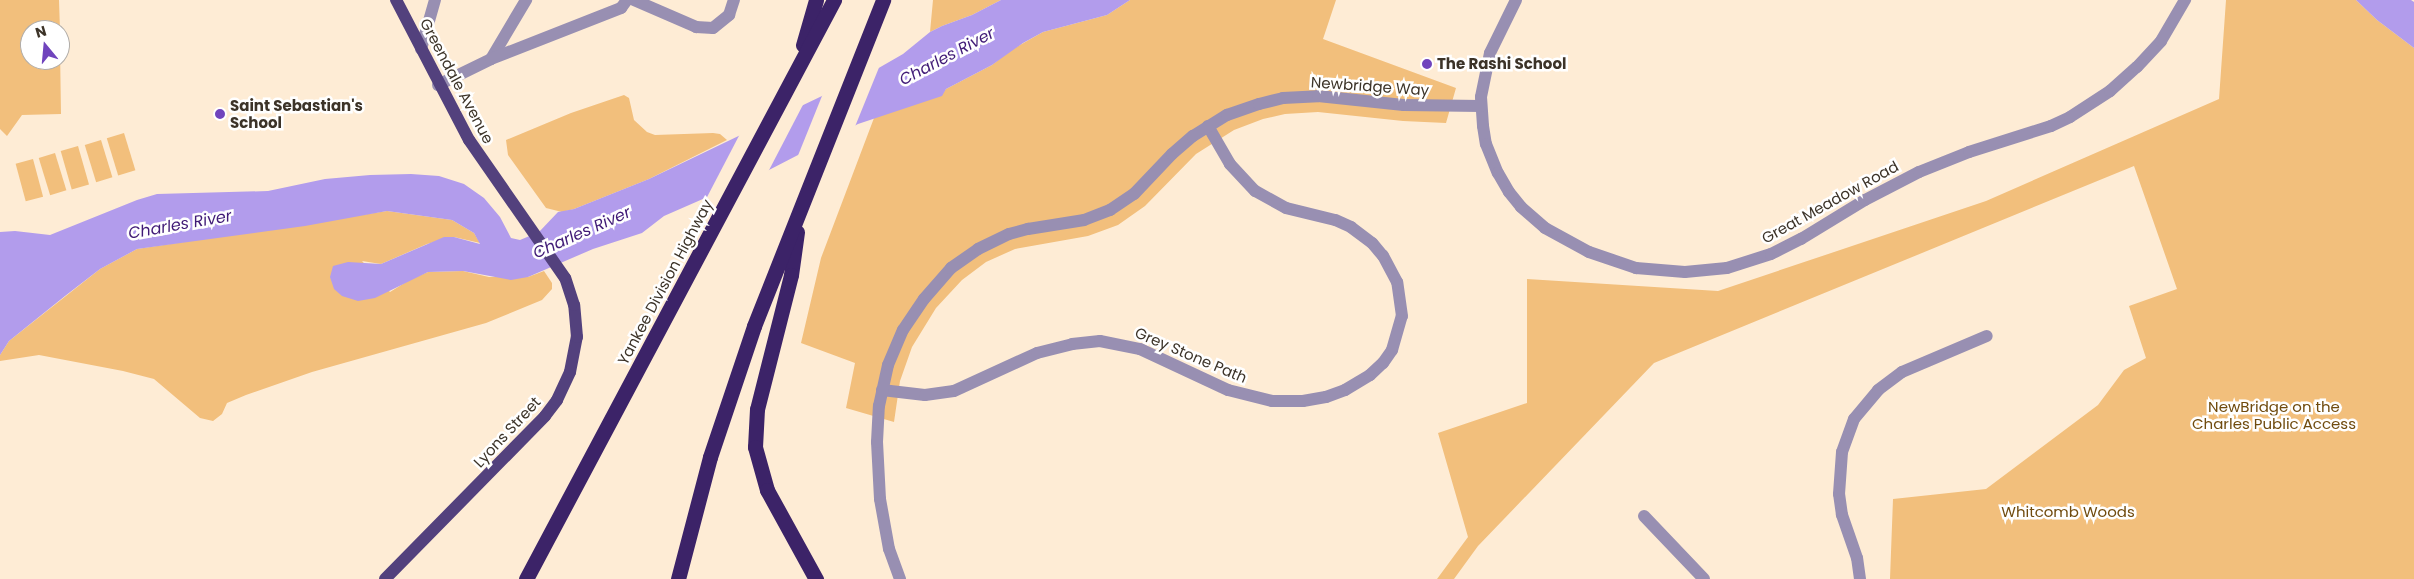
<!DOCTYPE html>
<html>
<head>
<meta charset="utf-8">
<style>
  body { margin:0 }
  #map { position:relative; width:2414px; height:579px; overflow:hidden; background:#feecd5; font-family:Poppins,sans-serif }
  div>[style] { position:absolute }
  .green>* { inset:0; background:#f2bf7c; transform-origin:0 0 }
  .water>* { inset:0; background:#b29cec }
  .pier>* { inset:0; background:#feecd5 }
  .minor>* { height:12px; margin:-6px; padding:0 6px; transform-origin:6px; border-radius:6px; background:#988fb2 }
  .major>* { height:12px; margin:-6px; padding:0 6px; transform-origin:6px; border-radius:6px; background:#53417d }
  .highway>* { height:15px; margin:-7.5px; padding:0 7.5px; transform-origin:7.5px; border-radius:7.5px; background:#3c2368 }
  .dots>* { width:14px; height:14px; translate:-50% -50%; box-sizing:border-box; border:2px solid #fff; border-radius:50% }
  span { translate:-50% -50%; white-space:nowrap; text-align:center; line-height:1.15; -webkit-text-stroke:5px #fff; paint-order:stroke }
  .poi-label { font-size:15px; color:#3c3328; font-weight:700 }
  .left { translate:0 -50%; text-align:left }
  .street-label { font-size:15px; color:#3c3328 }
  .park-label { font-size:15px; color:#704b0e }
  .water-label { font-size:16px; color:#401a76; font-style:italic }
  .north { position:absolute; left:20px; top:20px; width:50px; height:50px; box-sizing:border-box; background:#fff; border:1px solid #b1ada9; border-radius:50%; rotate:343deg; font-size:14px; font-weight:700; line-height:20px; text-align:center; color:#3c3328 }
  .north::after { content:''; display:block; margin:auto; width:18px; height:22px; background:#7044bd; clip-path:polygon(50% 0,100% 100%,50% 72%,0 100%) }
</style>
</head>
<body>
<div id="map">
  <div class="green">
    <div style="clip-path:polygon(0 0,59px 0,60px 30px,30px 30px,30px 60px,60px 60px,60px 49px,61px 114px,22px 115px,7px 136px,0 129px)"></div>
    <div style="clip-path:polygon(933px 0,1001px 0,972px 15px,942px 26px,930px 32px)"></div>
    <div style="clip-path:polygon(1130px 0,1336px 0,1323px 39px,1456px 88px,1446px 123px,1403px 121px,1318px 112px,1285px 114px,1263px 119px,1234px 130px,1196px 154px,1145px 206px,1118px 225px,1088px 236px,1015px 249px,986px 262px,962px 280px,936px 308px,912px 347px,900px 381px,894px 422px,846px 408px,855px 363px,801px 343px,821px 258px,874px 118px,942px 94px,946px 89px,992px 65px,1011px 50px,1043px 32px,1107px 15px)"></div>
    <div style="clip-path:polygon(2226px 0,2356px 0,2377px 20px,2414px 48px,2414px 579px,1890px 579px,1893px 499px,1986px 489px,2098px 405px,2124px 370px,2146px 358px,2129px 306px,2177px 289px,2134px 166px,1654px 363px,1478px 546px,1454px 579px,1437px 579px,1468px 537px,1438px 433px,1527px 403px,1527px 279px,1718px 291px,1986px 201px,2219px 99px)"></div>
    <div style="clip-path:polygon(624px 95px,629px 98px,634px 120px,647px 132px,655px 135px,713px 133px,720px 134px,727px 140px,649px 179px,574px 209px,562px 212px,546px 208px,508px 155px,506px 140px,571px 113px)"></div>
    <div style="left:124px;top:133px;width:39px;height:18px;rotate:73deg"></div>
    <div style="left:101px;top:140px;width:39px;height:17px;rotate:73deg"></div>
    <div style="left:78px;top:146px;width:40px;height:18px;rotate:74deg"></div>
    <div style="left:55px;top:153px;width:39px;height:17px;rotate:73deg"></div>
    <div style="left:33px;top:159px;width:39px;height:18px;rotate:75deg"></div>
    <div style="clip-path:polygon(387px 211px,452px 220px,474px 233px,480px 243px,454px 237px,427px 244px,381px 264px,362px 261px,390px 292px,411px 279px,428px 272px,463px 271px,489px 277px,528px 277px,544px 271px,552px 283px,552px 289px,542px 300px,486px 323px,312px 372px,246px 395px,227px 403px,222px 414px,213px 421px,200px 418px,154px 379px,123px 371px,39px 355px,0 361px,0 355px,9px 341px,100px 269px,137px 249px)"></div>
  </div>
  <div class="water">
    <div style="clip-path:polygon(1001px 0,1130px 0,1107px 15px,1043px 32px,1023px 43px,992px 65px,946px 89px,942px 96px,858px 124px,769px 170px,664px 216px,642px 233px,593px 249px,528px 277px,511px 280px,463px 271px,428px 272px,375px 298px,358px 301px,342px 296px,334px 289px,330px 277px,333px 266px,348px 262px,381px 264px,444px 237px,454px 237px,480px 244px,474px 233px,452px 220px,387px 211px,305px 226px,137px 249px,100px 269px,65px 296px,9px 341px,0 355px,0 232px,15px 231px,50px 235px,137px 200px,157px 194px,268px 191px,325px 179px,370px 175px,411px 174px,439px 176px,464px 184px,484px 198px,500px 217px,511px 238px,520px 240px,539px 232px,558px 212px,574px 209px,649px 179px,870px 73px,903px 54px,930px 32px,942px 26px,972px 15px)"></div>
    <div style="clip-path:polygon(2356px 0,2411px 0,2414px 2px,2414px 48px,2377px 20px)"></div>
  </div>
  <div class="pier">
    <div style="clip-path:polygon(880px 65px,854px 129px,824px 147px,797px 158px,824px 91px)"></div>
    <div style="clip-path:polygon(806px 99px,767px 174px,705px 201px,742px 130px)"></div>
  </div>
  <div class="minor">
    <div style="left:634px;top:0;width:68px;rotate:23.5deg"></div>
    <div style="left:696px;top:27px;width:17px;rotate:3deg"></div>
    <div style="left:713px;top:28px;width:21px;rotate:-39deg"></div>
    <div style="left:729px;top:15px;width:16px;rotate:-72deg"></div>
    <div style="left:1516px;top:0;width:59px;rotate:116.1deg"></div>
    <div style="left:1490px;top:53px;width:45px;rotate:101.6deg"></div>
    <div style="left:1481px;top:97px;width:29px;rotate:86deg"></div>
    <div style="left:1483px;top:126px;width:18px;rotate:81deg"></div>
    <div style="left:1486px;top:144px;width:31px;rotate:68deg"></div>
    <div style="left:1498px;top:173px;width:22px;rotate:60deg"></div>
    <div style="left:1509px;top:192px;width:19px;rotate:51deg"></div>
    <div style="left:1521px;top:207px;width:32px;rotate:41deg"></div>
    <div style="left:1545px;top:228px;width:50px;rotate:28.6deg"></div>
    <div style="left:1589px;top:252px;width:50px;rotate:18.8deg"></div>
    <div style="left:1636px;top:268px;width:49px;rotate:4.7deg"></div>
    <div style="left:1685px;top:272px;width:42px;rotate:-5.4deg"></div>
    <div style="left:1727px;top:268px;width:46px;rotate:-17.7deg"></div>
    <div style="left:1771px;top:254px;width:34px;rotate:-27deg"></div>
    <div style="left:1801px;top:239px;width:75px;rotate:-31.4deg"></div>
    <div style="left:1865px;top:200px;width:61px;rotate:-27.4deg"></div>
    <div style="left:1919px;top:172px;width:54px;rotate:-21.8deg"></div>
    <div style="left:1969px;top:152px;width:86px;rotate:-17.6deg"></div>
    <div style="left:2051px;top:126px;width:21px;rotate:-25deg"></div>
    <div style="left:2070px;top:117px;width:48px;rotate:-33deg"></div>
    <div style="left:2110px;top:91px;width:36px;rotate:-42deg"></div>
    <div style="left:2137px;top:67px;width:35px;rotate:-47deg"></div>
    <div style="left:2161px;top:41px;width:48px;rotate:-59.7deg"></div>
    <div style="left:421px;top:49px;width:51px;rotate:-74.1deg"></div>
    <div style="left:491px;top:59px;width:69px;rotate:-59.3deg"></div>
    <div style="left:438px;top:85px;width:59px;rotate:-26.1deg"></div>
    <div style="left:491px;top:59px;width:140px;rotate:-21.4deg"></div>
    <div style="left:621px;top:8px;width:10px;rotate:-53deg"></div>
    <div style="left:882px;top:390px;width:43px;rotate:6.6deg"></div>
    <div style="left:925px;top:395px;width:29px;rotate:-8deg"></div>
    <div style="left:954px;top:391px;width:91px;rotate:-24.6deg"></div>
    <div style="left:1037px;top:353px;width:36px;rotate:-14deg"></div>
    <div style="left:1072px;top:344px;width:28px;rotate:-6deg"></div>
    <div style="left:1100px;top:341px;width:41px;rotate:11.3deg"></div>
    <div style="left:1140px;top:349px;width:97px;rotate:25deg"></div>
    <div style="left:1228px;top:390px;width:45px;rotate:14deg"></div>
    <div style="left:1272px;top:401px;width:31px"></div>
    <div style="left:1303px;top:401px;width:23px;rotate:-10deg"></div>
    <div style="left:1326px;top:397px;width:20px;rotate:-20deg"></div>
    <div style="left:1345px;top:390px;width:29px;rotate:-31deg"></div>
    <div style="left:1370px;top:375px;width:18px;rotate:-43deg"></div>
    <div style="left:1383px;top:363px;width:16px;rotate:-55deg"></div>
    <div style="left:1392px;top:350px;width:35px;rotate:-74deg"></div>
    <div style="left:1402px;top:316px;width:34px;rotate:-98deg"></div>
    <div style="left:1397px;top:282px;width:30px;rotate:-118deg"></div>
    <div style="left:1383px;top:256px;width:17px;rotate:-130deg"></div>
    <div style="left:1372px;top:243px;width:26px;rotate:-143deg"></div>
    <div style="left:1351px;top:227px;width:17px;rotate:-156deg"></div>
    <div style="left:1335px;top:220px;width:50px;rotate:-166.2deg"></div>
    <div style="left:1286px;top:208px;width:35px;rotate:-151deg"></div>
    <div style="left:1255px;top:191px;width:37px;rotate:-133deg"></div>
    <div style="left:1230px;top:164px;width:44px;rotate:-120.1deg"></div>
    <div style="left:1644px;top:516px;width:87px;rotate:46.4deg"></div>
    <div style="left:900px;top:579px;width:32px;rotate:-110deg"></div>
    <div style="left:889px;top:549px;width:51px;rotate:-100.2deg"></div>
    <div style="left:880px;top:499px;width:57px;rotate:-93deg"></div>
    <div style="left:877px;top:442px;width:36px;rotate:-87deg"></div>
    <div style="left:879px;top:406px;width:42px;rotate:-77.6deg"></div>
    <div style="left:888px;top:365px;width:38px;rotate:-67deg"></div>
    <div style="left:903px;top:330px;width:37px;rotate:-56deg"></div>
    <div style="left:924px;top:299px;width:41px;rotate:-48.9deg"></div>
    <div style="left:951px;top:268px;width:33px;rotate:-35deg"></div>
    <div style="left:978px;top:249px;width:34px;rotate:-26deg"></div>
    <div style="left:1009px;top:234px;width:20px;rotate:-15deg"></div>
    <div style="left:1028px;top:229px;width:57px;rotate:-9.1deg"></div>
    <div style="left:1084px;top:220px;width:28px;rotate:-21deg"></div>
    <div style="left:1110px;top:210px;width:29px;rotate:-34deg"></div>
    <div style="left:1134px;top:194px;width:55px;rotate:-46.5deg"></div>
    <div style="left:1172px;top:154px;width:28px;rotate:-41deg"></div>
    <div style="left:1193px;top:136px;width:40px;rotate:-32deg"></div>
    <div style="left:1227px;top:115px;width:34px;rotate:-19deg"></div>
    <div style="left:1259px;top:104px;width:25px;rotate:-14deg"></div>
    <div style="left:1283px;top:98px;width:35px;rotate:-3deg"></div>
    <div style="left:1318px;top:96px;width:86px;rotate:6deg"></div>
    <div style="left:1404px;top:105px;width:77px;rotate:0.7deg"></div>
    <div style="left:1860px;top:579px;width:21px;rotate:-98deg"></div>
    <div style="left:1857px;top:558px;width:46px;rotate:-109.2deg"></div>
    <div style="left:1842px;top:515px;width:21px;rotate:-98deg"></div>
    <div style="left:1839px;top:494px;width:42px;rotate:-85.9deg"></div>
    <div style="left:1842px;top:452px;width:35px;rotate:-70deg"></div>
    <div style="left:1854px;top:419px;width:38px;rotate:-50deg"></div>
    <div style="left:1878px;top:390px;width:30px;rotate:-37deg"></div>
    <div style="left:1902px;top:372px;width:92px;rotate:-23deg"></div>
  </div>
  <div class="major">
    <div style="left:385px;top:579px;width:228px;rotate:-45.5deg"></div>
    <div style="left:545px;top:416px;width:20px;rotate:-53deg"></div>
    <div style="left:557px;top:400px;width:31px;rotate:-65deg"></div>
    <div style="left:570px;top:372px;width:36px;rotate:-79deg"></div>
    <div style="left:577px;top:337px;width:32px;rotate:-95deg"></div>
    <div style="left:574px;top:305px;width:28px;rotate:-108deg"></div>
    <div style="left:565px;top:278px;width:168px;rotate:-124.8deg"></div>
    <div style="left:469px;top:140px;width:158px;rotate:-117.5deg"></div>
  </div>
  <div class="highway">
    <div style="left:803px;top:45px;width:47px;rotate:-73.9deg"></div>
    <div style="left:797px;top:232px;width:43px;rotate:97.9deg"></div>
    <div style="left:791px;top:275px;width:138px;rotate:104.2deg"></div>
    <div style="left:757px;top:409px;width:38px;rotate:93deg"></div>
    <div style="left:755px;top:447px;width:45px;rotate:74.4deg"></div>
    <div style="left:767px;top:490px;width:102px;rotate:61.2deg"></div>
    <div style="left:526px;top:579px;width:656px;rotate:-61.99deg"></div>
    <div style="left:678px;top:579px;width:126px;rotate:-75.3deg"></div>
    <div style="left:710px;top:457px;width:138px;rotate:-71.4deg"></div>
    <div style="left:754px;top:326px;width:351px;rotate:-68.4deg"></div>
  </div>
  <div class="dots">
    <div style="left:1427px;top:64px;background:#7044bd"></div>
    <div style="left:220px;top:114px;background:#7044bd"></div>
  </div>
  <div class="poi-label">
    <span class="left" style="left:1437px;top:64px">The Rashi School</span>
    <span class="left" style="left:230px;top:114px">Saint Sebastian's<br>School</span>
  </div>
  <div class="street-label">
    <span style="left:457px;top:81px;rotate:62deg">Greendale Avenue</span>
    <span style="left:1370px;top:86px;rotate:4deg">Newbridge Way</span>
    <span style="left:1830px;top:202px;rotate:-29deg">Great Meadow Road</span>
    <span style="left:665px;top:282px;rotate:-62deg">Yankee Division Highway</span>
    <span style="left:1191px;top:355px;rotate:23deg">Grey Stone Path</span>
    <span style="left:507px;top:432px;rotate:-47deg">Lyons Street</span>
  </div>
  <div class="park-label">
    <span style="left:2274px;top:415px">NewBridge on the<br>Charles Public Access</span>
    <span style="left:2068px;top:512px">Whitcomb Woods</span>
  </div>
  <div class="water-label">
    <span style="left:947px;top:57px;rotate:-28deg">Charles River</span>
    <span style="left:180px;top:225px;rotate:-10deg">Charles River</span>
    <span style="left:582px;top:233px;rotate:-24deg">Charles River</span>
  </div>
  <div class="north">N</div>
</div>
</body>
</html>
